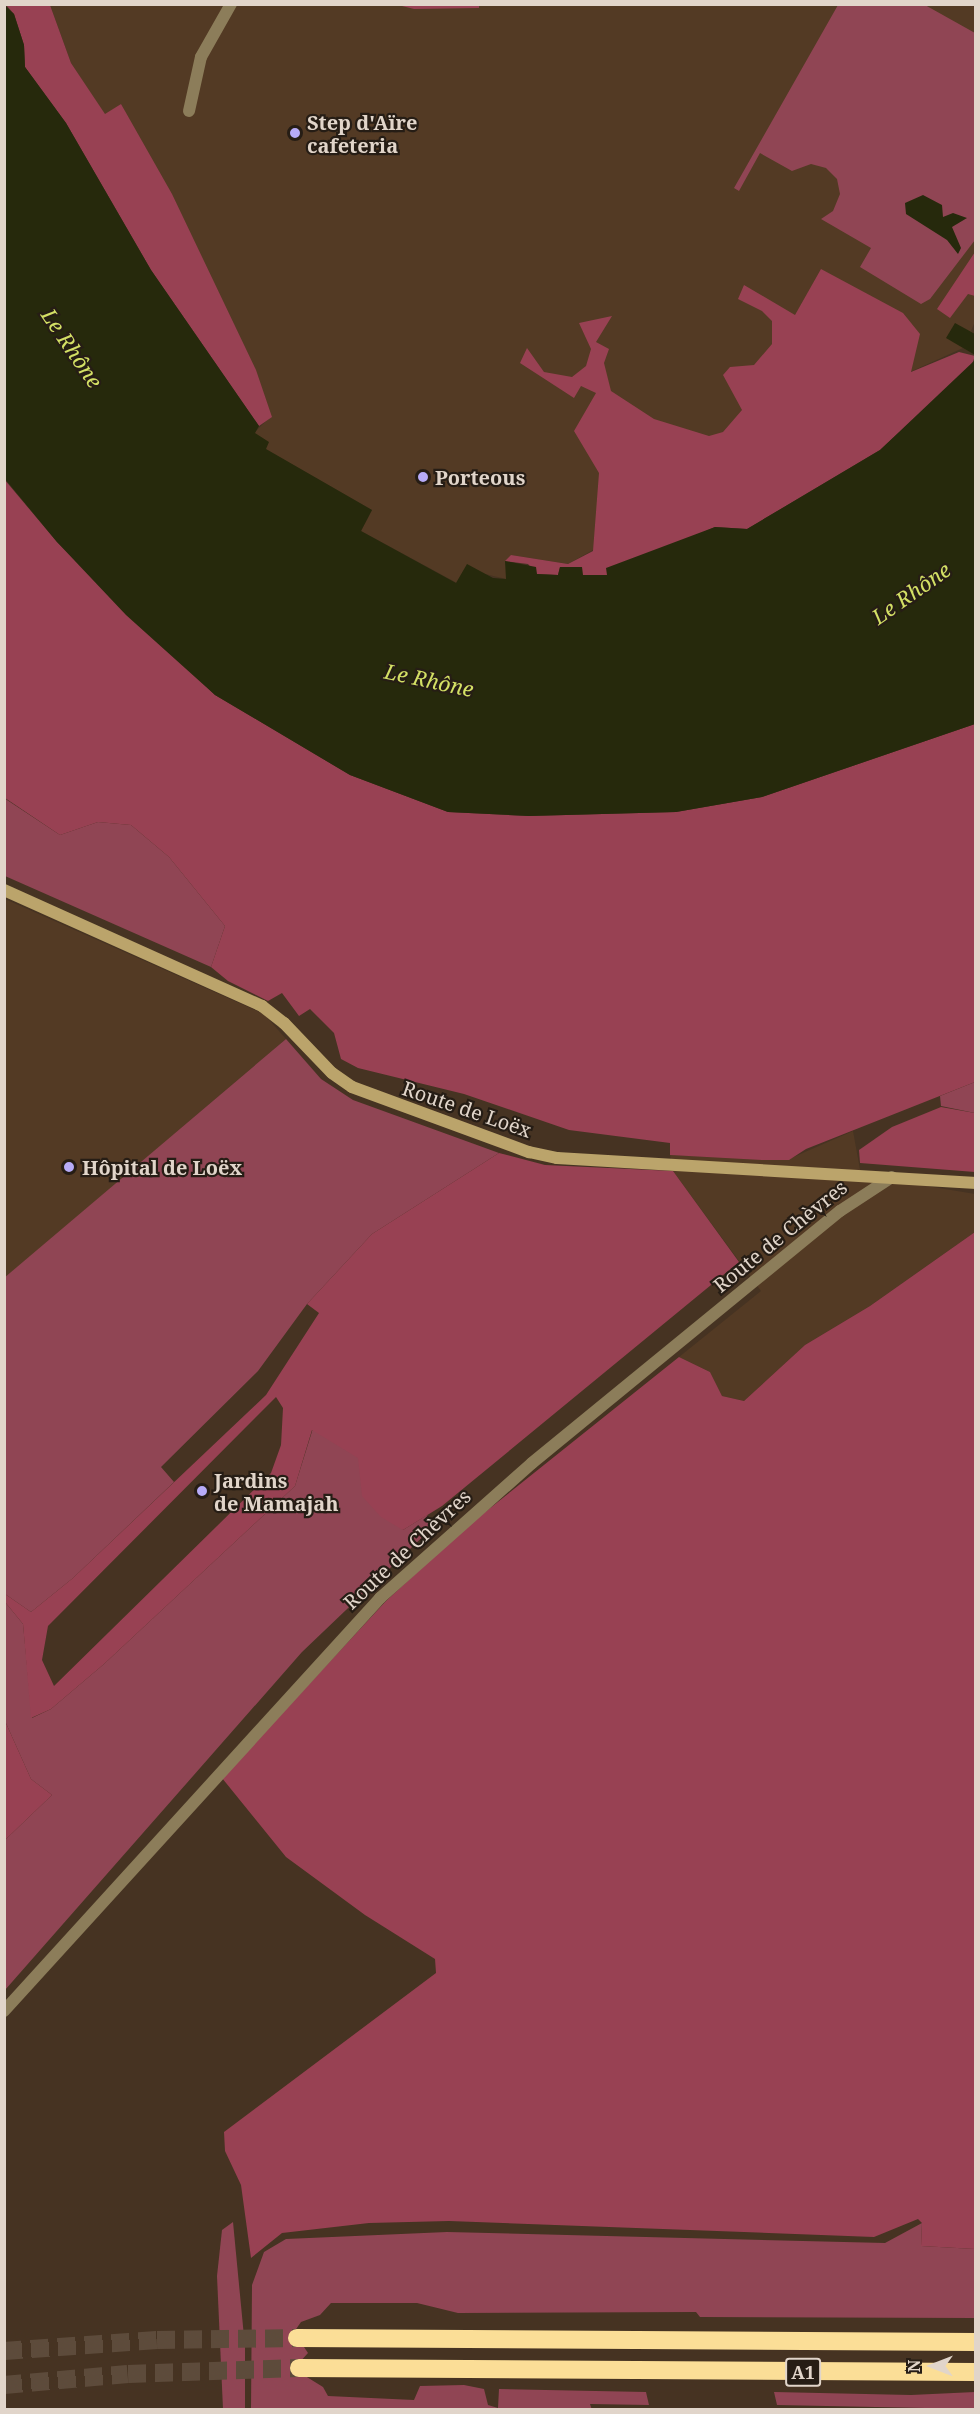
<!DOCTYPE html>
<html>
<head>
<meta charset="utf-8">
<style>
  body { margin:0 }
  #map { position:relative; width:980px; height:2414px; overflow:hidden; background:#463322; font-family:"Noto Serif",serif }
  div>[style] { position:absolute }
  .built>* { inset:0; background:#533a24 }
  .green>* { inset:0; background:#904554 }
  .forest>* { inset:0; background:#984153 }
  .water>* { inset:0; background:#26290c }
  .highway-tunnel>* { height:18px; margin-top:-9px; transform-origin:0; background:repeating-linear-gradient(90deg,#5d4b3b 0 18px,transparent 0 27px) }
  .street>* { height:12px; margin:-6px; padding:0 6px; transform-origin:6px; border-radius:6px; background:#8c7d5a }
  .secondary>* { height:12px; margin:-6px; padding:0 6px; transform-origin:6px; border-radius:6px; background:#bba46b }
  .highway>* { height:18px; margin:-9px; padding:0 9px; transform-origin:9px; border-radius:9px; background:#fbde97 }
  .dots>* { width:16px; height:16px; translate:-50% -50%; box-sizing:border-box; border:3px solid #261d15; border-radius:50% }
  span { translate:-50% -50%; white-space:nowrap; text-align:center; line-height:1.15; -webkit-text-stroke:4.5px #261d15; paint-order:stroke }
  .shield-label span { padding:2px 4px; background:#261d15; border:2px solid; border-radius:4px; -webkit-text-stroke-width:0 }
  .shield-label { font-size:18px; color:#e1d5ca; font-weight:700 }
  .poi-label { font-size:20px; color:#e1d5ca; font-weight:700 }
  .left { translate:0 -50%; text-align:left }
  .street-label { font-size:20px; color:#e1d5ca }
  .water-label { font-size:21px; color:#d4e065; font-style:italic }
  .frame { position:absolute; inset:0; border:6px solid #e1d5ca; pointer-events:none }
  .north { position:absolute; left:902px; top:2336px; width:60px; height:60px; -webkit-text-stroke:4px #261d15; paint-order:stroke; rotate:270deg; font-size:16px; font-weight:700; line-height:24px; text-align:center; color:#e1d5ca }
  .north::after { content:''; display:block; margin:auto; width:21px; height:27px; background:#e1d5ca; clip-path:polygon(50% 0,100% 100%,50% 72%,0 100%) }
</style>
</head>
<body>
<div id="map">
  <div class="built">
    <div style="clip-path:polygon(50px 5px,975px 5px,976px 319px,971px 331px,975px 334px,975px 355px,963px 348px,910px 372px,568px 564px,511px 555px,506px 579px,485px 574px,457px 583px,361px 531px,372px 510px,265px 449px,254px 433px,271px 416px,121px 104px,105px 115px,71px 63px)"></div>
    <div style="clip-path:polygon(5px 899px,264px 1014px,286px 1039px,5px 1278px)"></div>
    <div style="clip-path:polygon(853px 1131px,861px 1175px,975px 1194px,975px 1232px,870px 1306px,805px 1345px,744px 1401px,722px 1396px,710px 1372px,679px 1357px,761px 1291px,673px 1171px,670px 1155px,789px 1159px)"></div>
  </div>
  <div class="green">
    <div style="clip-path:polygon(838px 5px,925px 5px,975px 33px,975px 240px,930px 299px,921px 304px,860px 267px,871px 248px,821px 219px,833px 211px,840px 194px,837px 179px,826px 168px,811px 164px,792px 171px,760px 153px,739px 191px,734px 188px)"></div>
    <div style="clip-path:polygon(4px 798px,60px 835px,98px 822px,131px 825px,169px 857px,225px 926px,211px 967px,5px 876px)"></div>
    <div style="clip-path:polygon(286px 1039px,321px 1079px,353px 1100px,499px 1153px,372px 1234px,307px 1304px,258px 1371px,161px 1467px,174px 1482px,73px 1578px,31px 1612px,5px 1594px,4px 1278px)"></div>
    <div style="clip-path:polygon(975px 1082px,975px 1113px,941px 1106px,940px 1096px)"></div>
    <div style="clip-path:polygon(338px 1382px,403px 1530px,427px 1515px,434px 1526px,302px 1652px,5px 1990px,5px 1840px,52px 1795px,31px 1779px,5px 1721px,5px 1602px,23px 1624px,32px 1718px,51px 1709px,104px 1664px,295px 1486px,319px 1409px)"></div>
    <div style="clip-path:polygon(233px 2222px,245px 2347px,245px 2409px,223px 2409px,217px 2276px,222px 2230px)"></div>
    <div style="clip-path:polygon(922px 2223px,921px 2246px,975px 2249px,975px 2318px,700px 2317px,696px 2312px,458px 2313px,417px 2303px,331px 2303px,320px 2315px,301px 2322px,294px 2332px,308px 2353px,298px 2364px,302px 2374px,323px 2387px,328px 2396px,414px 2400px,420px 2386px,464px 2385px,484px 2389px,488px 2405px,498px 2408px,499px 2389px,646px 2392px,649px 2405px,590px 2404px,592px 2410px,251px 2410px,252px 2285px,264px 2252px,286px 2239px,447px 2232px,885px 2243px)"></div>
    <div style="clip-path:polygon(774px 2392px,911px 2395px,975px 2392px,975px 2409px,777px 2405px)"></div>
  </div>
  <div class="forest">
    <div style="clip-path:polygon(6px 5px,50px 5px,71px 63px,105px 114px,121px 104px,172px 194px,256px 370px,272px 417px,259px 426px,151px 270px,66px 123px,25px 67px,24px 45px,14px 14px)"></div>
    <div style="clip-path:polygon(479px 5px,479px 8px,414px 9px,398px 5px)"></div>
    <div style="clip-path:polygon(975px 252px,975px 296px,968px 294px,950px 318px,937px 309px)"></div>
    <div style="clip-path:polygon(821px 269px,903px 313px,920px 334px,911px 372px,959px 352px,975px 356px,971px 367px,880px 450px,747px 529px,715px 527px,607px 575px,582px 575px,581px 567px,560px 567px,558px 575px,536px 574px,528px 564px,505px 561px,511px 555px,568px 564px,593px 551px,599px 473px,574px 431px,596px 393px,581px 386px,574px 398px,520px 363px,527px 348px,544px 372px,572px 377px,586px 366px,591px 349px,579px 323px,612px 316px,596px 342px,609px 349px,604px 363px,611px 391px,654px 419px,709px 436px,723px 432px,742px 410px,723px 375px,730px 367px,754px 365px,772px 344px,772px 321px,762px 311px,738px 299px,744px 285px,795px 315px)"></div>
    <div style="clip-path:polygon(4px 479px,57px 542px,215px 695px,350px 775px,448px 812px,529px 816px,676px 812px,762px 797px,975px 724px,975px 1082px,806px 1149px,789px 1160px,762px 1160px,670px 1155px,670px 1143px,569px 1130px,464px 1094px,358px 1068px,341px 1059px,334px 1033px,310px 1009px,299px 1016px,282px 993px,268px 1001px,228px 981px,211px 967px,225px 926px,169px 857px,131px 825px,98px 822px,60px 835px,5px 798px)"></div>
    <div style="clip-path:polygon(941px 1107px,975px 1113px,975px 1172px,860px 1163px,859px 1150px,892px 1127px)"></div>
    <div style="clip-path:polygon(evenodd,499px 1153px,545px 1165px,673px 1171px,739px 1262px,442px 1506px,403px 1530px,381px 1517px,362px 1496px,358px 1458px,312px 1430px,295px 1486px,104px 1664px,51px 1709px,31px 1718px,23px 1624px,5px 1602px,5px 1594px,31px 1612px,73px 1578px,266px 1395px,319px 1313px,307px 1304px,372px 1234px,499px 1153px,276px 1397px,283px 1408px,281px 1445px,271px 1473px,54px 1686px,42px 1660px,48px 1626px,276px 1397px)"></div>
    <div style="clip-path:polygon(975px 1232px,975px 2249px,921px 2246px,922px 2223px,918px 2219px,874px 2237px,449px 2221px,369px 2223px,282px 2233px,251px 2258px,241px 2185px,225px 2151px,224px 2132px,436px 1973px,435px 1959px,365px 1915px,286px 1857px,222px 1778px,386px 1601px,464px 1529px,679px 1357px,710px 1372px,722px 1396px,744px 1401px,805px 1345px,870px 1306px)"></div>
    <div style="clip-path:polygon(5px 1721px,31px 1779px,52px 1795px,5px 1840px)"></div>
  </div>
  <div class="water">
    <div style="clip-path:polygon(4px 5px,14px 14px,24px 45px,25px 67px,66px 123px,151px 270px,259px 426px,255px 433px,269px 442px,266px 449px,372px 510px,361px 531px,456px 583px,467px 564px,493px 578px,506px 579px,505px 561px,536px 567px,537px 574px,558px 575px,560px 567px,582px 567px,583px 575px,607px 575px,606px 568px,715px 527px,747px 529px,880px 450px,975px 360px,975px 724px,762px 797px,676px 812px,529px 816px,448px 812px,350px 775px,215px 695px,126px 615px,57px 542px,5px 479px)"></div>
    <div style="clip-path:polygon(923px 195px,942px 205px,943px 217px,953px 213px,967px 218px,952px 227px,961px 248px,958px 254px,947px 240px,906px 214px,905px 203px)"></div>
    <div style="clip-path:polygon(955px 323px,975px 334px,975px 355px,946px 338px)"></div>
  </div>
  <div class="highway-tunnel">
    <div style="left:4px;top:2351px;width:153px;rotate:-4.1deg"></div>
    <div style="left:157px;top:2340px;width:140px;rotate:-0.8deg"></div>
    <div style="left:4px;top:2385px;width:124px;rotate:-5.1deg"></div>
    <div style="left:128px;top:2374px;width:171px;rotate:-2deg"></div>
  </div>
  <div class="street">
    <div style="left:189px;top:111px;width:55px;rotate:-77.5deg"></div>
    <div style="left:201px;top:57px;width:61px;rotate:-60.5deg"></div>
    <div style="left:4px;top:2011px;width:559px;rotate:-47.68deg"></div>
    <div style="left:380px;top:1598px;width:203px;rotate:-41.6deg"></div>
    <div style="left:532px;top:1463px;width:398px;rotate:-39.3deg"></div>
    <div style="left:840px;top:1211px;width:62px;rotate:-33.2deg"></div>
  </div>
  <div class="secondary">
    <div style="left:4px;top:890px;width:283px;rotate:24.2deg"></div>
    <div style="left:262px;top:1006px;width:28px;rotate:38deg"></div>
    <div style="left:284px;top:1023px;width:69px;rotate:46.2deg"></div>
    <div style="left:332px;top:1073px;width:24px;rotate:35deg"></div>
    <div style="left:352px;top:1087px;width:189px;rotate:20.2deg"></div>
    <div style="left:529px;top:1152px;width:29px;rotate:12deg"></div>
    <div style="left:557px;top:1158px;width:420px;rotate:3.4deg"></div>
  </div>
  <div class="highway">
    <div style="left:297px;top:2338px;width:679px;rotate:0.34deg"></div>
    <div style="left:299px;top:2368px;width:677px;rotate:0.34deg"></div>
  </div>
  <div class="dots">
    <div style="left:295px;top:133px;background:#b7abf8"></div>
    <div style="left:423px;top:477px;background:#b7abf8"></div>
    <div style="left:69px;top:1167px;background:#b7abf8"></div>
    <div style="left:202px;top:1491px;background:#b7abf8"></div>
  </div>
  <div class="shield-label">
    <span style="left:803px;top:2372px">A1</span>
  </div>
  <div class="poi-label">
    <span class="left" style="left:307px;top:134px">Step d'Aïre<br>cafeteria</span>
    <span class="left" style="left:435px;top:477px">Porteous</span>
    <span class="left" style="left:82px;top:1167px">Hôpital de Loëx</span>
    <span class="left" style="left:214px;top:1492px">Jardins<br>de Mamajah</span>
  </div>
  <div class="street-label">
    <span style="left:467px;top:1109px;rotate:19deg">Route de Loëx</span>
    <span style="left:780px;top:1236px;rotate:-39deg">Route de Chèvres</span>
    <span style="left:407px;top:1549px;rotate:-43deg">Route de Chèvres</span>
  </div>
  <div class="water-label">
    <span style="left:72px;top:348px;rotate:56deg">Le Rhône</span>
    <span style="left:911px;top:593px;rotate:-35deg">Le Rhône</span>
    <span style="left:429px;top:680px;rotate:12deg">Le Rhône</span>
  </div>
  <div class="frame"></div>
  <div class="north">N</div>
</div>
</body>
</html>
